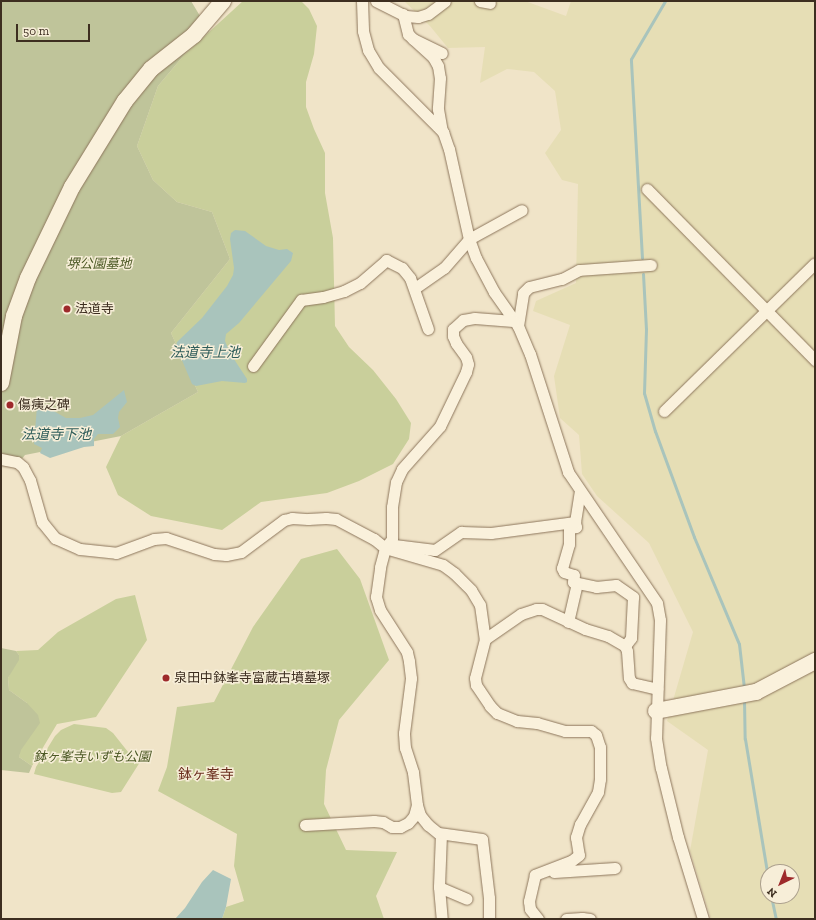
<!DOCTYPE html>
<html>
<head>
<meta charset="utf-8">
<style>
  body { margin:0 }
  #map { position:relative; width:816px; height:920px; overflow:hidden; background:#f0e4c8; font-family:"Zilla Slab","Noto Sans JP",serif }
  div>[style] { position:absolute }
  .farmland>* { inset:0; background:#e6deb5 }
  .green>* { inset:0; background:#c9cf9b }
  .cemetery>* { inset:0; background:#bfc49a }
  .water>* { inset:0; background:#a9c4bc }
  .stream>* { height:3px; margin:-1.5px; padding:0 1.5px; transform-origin:1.5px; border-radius:1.5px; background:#a9c4bc }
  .roads { filter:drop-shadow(0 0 1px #8d765c) drop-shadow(0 0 1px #8d765c) }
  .street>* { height:11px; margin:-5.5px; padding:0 5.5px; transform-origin:5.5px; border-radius:5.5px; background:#faf1dc }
  .secondary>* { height:16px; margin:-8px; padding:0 8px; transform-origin:8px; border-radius:8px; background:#faf1dc }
  .dots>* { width:11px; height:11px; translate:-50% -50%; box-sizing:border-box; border:2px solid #f7eed8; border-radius:50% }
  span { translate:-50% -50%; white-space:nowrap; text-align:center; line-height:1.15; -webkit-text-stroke:3px #f7eed8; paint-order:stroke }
  .park-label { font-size:13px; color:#4d5a26; font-style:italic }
  .poi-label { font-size:13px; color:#3d2e20 }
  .left { translate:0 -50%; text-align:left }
  .water-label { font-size:14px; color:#2f5d5a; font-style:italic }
  .neighbourhood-label { font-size:14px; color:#6b2e1e }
  .frame { position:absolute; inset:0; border:2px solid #3d2e20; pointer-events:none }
  .north { position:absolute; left:760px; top:864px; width:40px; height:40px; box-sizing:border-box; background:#f7eed8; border:1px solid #ada18e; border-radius:50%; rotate:223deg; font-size:11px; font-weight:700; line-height:16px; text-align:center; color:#3d2e20 }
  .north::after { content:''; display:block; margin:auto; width:14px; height:18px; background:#9e2a2b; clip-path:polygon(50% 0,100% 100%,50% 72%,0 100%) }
  .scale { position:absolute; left:16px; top:24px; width:74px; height:18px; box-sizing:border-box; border:2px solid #3d2e20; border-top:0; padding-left:5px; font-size:12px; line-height:14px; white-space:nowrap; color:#3d2e20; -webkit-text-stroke:3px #f7eed8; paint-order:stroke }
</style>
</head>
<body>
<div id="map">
  <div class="farmland">
    <div style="clip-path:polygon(evenodd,404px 1px,525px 1px,566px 16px,571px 1px,815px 1px,815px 919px,711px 919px,690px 851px,708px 750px,667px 721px,693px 632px,649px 543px,597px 496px,582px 474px,579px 435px,560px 418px,554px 376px,570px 325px,533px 311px,536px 301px,576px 283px,578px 184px,562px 180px,545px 153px,561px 130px,555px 91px,534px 72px,507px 69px,480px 83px,485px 47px,448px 48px,430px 26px,404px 1px,768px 872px,792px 872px,792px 896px,768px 896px,768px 872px)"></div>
  </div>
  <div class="green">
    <div style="clip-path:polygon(243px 1px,301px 1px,309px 9px,317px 26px,314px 54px,306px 82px,306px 107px,314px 129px,325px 153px,325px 193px,333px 238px,335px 326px,349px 347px,373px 370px,396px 399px,411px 423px,409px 439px,393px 464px,359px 481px,327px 493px,261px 502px,222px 530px,151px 516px,118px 495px,106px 467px,121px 436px,198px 392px,171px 333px,230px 259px,212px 212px,177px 202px,153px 180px,137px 146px,158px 86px,185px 54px)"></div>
    <div style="clip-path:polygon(337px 549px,360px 579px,389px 660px,339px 720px,326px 770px,324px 804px,346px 850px,397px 852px,376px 896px,384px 919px,222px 919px,226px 907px,244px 901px,234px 866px,237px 834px,158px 791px,167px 767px,177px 707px,214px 702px,253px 627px,301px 559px)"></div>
    <div style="clip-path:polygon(135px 595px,147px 640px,96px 717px,57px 724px,32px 766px,19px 757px,27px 703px,9px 690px,8px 678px,19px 655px,16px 651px,38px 650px,58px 632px,116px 599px)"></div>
    <div style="clip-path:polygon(74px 724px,106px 728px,113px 733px,132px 757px,140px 762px,121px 792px,112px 793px,34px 774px,36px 767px,55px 736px,61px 730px)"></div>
  </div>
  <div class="cemetery">
    <div style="clip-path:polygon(1px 1px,191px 1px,209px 31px,185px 54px,158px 86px,137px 146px,153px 180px,177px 202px,212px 212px,230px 259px,171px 333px,198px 392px,121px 436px,25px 455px,21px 460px,1px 453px)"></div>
    <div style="clip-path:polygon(1px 648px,16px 651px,19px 655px,19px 660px,8px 678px,9px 690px,27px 703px,38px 715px,40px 723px,21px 750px,19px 757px,32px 766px,29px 773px,1px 770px)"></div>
  </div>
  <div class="water">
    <div style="clip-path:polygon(235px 230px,245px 231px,266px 246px,279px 250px,287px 249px,293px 253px,291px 261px,239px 323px,226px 334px,225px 341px,230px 353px,247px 379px,247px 382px,245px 383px,222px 381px,196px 386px,192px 384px,176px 346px,177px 342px,202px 318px,227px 286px,233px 275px,234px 268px,230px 239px,231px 233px)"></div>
    <div style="clip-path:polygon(124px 390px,127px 402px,119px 412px,118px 418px,120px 427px,113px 434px,98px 434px,94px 439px,94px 446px,84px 447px,50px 458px,40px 453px,42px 448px,34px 444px,37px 406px,43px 405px,66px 418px,80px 418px,93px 415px)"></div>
    <div style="clip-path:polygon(213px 870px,231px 879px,226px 907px,222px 919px,175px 919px,185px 908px,202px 882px)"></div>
  </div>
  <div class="stream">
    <div style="left:642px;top:258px;width:199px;rotate:-93.2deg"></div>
    <div style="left:631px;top:59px;width:67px;rotate:-59.6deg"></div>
    <div style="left:643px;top:274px;width:55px;rotate:86.9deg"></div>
    <div style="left:646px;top:329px;width:64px;rotate:91.8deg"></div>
    <div style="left:644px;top:393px;width:40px;rotate:74deg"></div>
    <div style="left:655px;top:431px;width:113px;rotate:69.8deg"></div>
    <div style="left:694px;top:537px;width:116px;rotate:67.2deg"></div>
    <div style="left:739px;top:644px;width:44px;rotate:83.5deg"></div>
    <div style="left:744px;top:700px;width:39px;rotate:89deg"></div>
    <div style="left:745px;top:739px;width:141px;rotate:80.6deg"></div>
    <div style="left:771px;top:896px;width:24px;rotate:78deg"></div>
  </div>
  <div class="roads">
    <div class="street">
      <div style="left:362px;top:1px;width:30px;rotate:88deg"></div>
      <div style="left:363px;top:31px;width:20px;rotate:75deg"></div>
      <div style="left:368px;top:50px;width:21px;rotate:59deg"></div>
      <div style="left:379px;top:68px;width:91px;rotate:45deg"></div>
      <div style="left:443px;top:132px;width:18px;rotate:71deg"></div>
      <div style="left:449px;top:149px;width:92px;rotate:77.5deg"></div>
      <div style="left:469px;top:239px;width:20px;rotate:70deg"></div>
      <div style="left:476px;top:258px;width:38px;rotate:62deg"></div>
      <div style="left:494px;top:292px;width:42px;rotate:54.8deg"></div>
      <div style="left:518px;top:326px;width:30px;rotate:67deg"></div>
      <div style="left:530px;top:354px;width:124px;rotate:72.1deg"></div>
      <div style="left:568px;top:472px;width:158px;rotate:55.8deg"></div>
      <div style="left:657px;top:603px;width:17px;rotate:80deg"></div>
      <div style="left:660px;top:620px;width:118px;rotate:91.9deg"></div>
      <div style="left:656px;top:738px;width:30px;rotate:81deg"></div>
      <div style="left:661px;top:768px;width:71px;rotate:76.2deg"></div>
      <div style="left:678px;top:837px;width:86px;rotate:73deg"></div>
      <div style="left:376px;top:1px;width:34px;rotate:27deg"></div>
      <div style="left:406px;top:16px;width:12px;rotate:5deg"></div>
      <div style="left:418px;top:17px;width:10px;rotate:-17deg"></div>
      <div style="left:428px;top:14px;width:21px;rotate:-37deg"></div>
      <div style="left:480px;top:1px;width:10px;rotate:11deg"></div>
      <div style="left:403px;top:14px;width:21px;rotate:76deg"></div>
      <div style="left:408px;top:34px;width:7px;rotate:45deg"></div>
      <div style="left:413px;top:39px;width:32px;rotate:26deg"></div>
      <div style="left:413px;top:39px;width:27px;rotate:42deg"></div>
      <div style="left:433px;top:57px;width:10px;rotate:61deg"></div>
      <div style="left:438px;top:66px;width:12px;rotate:81deg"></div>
      <div style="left:440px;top:78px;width:31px;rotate:94deg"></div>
      <div style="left:438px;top:109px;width:22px;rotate:80deg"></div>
      <div style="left:647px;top:189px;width:240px;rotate:45.5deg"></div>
      <div style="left:415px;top:288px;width:35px;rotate:-35deg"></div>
      <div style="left:444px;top:268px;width:38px;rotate:-49deg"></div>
      <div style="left:469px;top:239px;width:60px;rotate:-28.7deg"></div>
      <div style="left:518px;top:326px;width:33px;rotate:-81deg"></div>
      <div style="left:523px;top:293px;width:8px;rotate:-45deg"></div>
      <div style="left:529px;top:287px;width:34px;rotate:-14deg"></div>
      <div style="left:562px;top:279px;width:19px;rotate:-28deg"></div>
      <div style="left:579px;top:270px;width:72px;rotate:-4deg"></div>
      <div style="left:253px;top:366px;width:82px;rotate:-54deg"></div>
      <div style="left:301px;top:300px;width:22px;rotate:-8deg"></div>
      <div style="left:323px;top:297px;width:22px;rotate:-16deg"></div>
      <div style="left:344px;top:291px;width:18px;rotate:-27deg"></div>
      <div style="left:360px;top:283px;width:35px;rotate:-41deg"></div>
      <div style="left:386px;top:260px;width:18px;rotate:27deg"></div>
      <div style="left:402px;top:268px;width:13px;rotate:51deg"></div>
      <div style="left:410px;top:278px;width:54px;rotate:70.6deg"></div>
      <div style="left:664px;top:411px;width:211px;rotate:-44.4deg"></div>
      <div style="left:1px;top:459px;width:16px;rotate:11deg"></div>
      <div style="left:17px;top:462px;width:8px;rotate:40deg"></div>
      <div style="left:23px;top:467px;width:15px;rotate:62deg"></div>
      <div style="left:30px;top:480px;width:44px;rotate:74.1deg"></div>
      <div style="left:42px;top:522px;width:21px;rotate:51deg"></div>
      <div style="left:55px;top:538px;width:27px;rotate:24deg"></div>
      <div style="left:80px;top:549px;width:36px;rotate:6deg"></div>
      <div style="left:116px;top:553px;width:40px;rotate:-20.2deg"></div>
      <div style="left:154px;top:539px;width:12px;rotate:-5deg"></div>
      <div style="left:166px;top:538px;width:51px;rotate:18.4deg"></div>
      <div style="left:214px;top:554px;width:12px;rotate:5deg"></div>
      <div style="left:226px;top:555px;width:15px;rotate:-11deg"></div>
      <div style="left:241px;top:552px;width:54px;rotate:-36.7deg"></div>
      <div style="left:284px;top:520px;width:8px;rotate:-14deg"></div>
      <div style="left:292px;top:518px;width:16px;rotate:4deg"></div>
      <div style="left:308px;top:519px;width:18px;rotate:-3deg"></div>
      <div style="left:326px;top:518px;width:10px;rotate:6deg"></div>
      <div style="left:336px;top:519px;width:43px;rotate:27.8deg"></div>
      <div style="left:374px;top:539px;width:14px;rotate:39deg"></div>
      <div style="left:385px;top:548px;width:60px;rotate:16.3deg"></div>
      <div style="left:443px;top:565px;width:14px;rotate:36deg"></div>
      <div style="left:454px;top:573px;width:24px;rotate:45deg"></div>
      <div style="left:471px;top:590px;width:17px;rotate:59deg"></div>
      <div style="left:480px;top:605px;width:34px;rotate:82deg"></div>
      <div style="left:485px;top:639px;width:40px;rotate:104.4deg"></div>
      <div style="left:475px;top:678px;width:7px;rotate:82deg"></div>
      <div style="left:476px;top:685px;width:25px;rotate:56deg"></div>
      <div style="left:490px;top:706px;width:10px;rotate:45deg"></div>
      <div style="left:497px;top:713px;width:22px;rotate:22deg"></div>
      <div style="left:517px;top:721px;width:20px;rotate:6deg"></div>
      <div style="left:537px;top:723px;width:29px;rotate:16deg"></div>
      <div style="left:565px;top:731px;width:26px"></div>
      <div style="left:591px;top:731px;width:6px;rotate:39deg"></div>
      <div style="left:596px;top:735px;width:13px;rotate:72deg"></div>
      <div style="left:600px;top:747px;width:32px;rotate:90deg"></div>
      <div style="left:600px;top:779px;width:13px;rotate:99deg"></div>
      <div style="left:598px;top:792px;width:37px;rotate:119deg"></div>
      <div style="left:580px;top:824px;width:14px;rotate:107deg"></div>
      <div style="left:576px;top:837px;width:18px;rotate:81deg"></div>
      <div style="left:579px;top:855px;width:10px;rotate:143deg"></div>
      <div style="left:571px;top:861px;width:39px;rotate:159deg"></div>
      <div style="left:535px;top:875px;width:27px;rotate:103deg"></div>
      <div style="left:529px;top:901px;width:8px;rotate:83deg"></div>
      <div style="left:530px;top:909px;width:13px;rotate:51deg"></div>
      <div style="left:575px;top:523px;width:4px;rotate:76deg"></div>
      <div style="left:576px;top:527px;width:7px;rotate:172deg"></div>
      <div style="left:569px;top:528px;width:16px;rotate:90deg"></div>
      <div style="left:569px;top:544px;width:25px;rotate:106deg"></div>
      <div style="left:562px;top:568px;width:4px;rotate:63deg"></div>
      <div style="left:564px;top:572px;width:10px;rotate:17deg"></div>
      <div style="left:574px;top:575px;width:7px;rotate:98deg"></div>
      <div style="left:573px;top:582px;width:24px;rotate:12deg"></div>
      <div style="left:596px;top:587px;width:20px;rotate:-6deg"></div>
      <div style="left:616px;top:585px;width:21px;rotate:35deg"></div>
      <div style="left:633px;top:597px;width:41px;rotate:92.8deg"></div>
      <div style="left:631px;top:638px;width:10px;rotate:127deg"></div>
      <div style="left:394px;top:545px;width:41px;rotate:7deg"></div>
      <div style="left:435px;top:550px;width:32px;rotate:-35deg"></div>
      <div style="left:461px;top:532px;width:30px;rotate:2deg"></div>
      <div style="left:491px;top:533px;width:85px;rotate:-7.5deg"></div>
      <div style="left:575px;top:522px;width:30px;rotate:-81deg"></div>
      <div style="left:568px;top:622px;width:40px;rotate:-77deg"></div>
      <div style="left:485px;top:639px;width:44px;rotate:-34.8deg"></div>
      <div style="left:521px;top:614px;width:16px;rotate:-18deg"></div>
      <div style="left:536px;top:609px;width:6px"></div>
      <div style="left:542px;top:609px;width:47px;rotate:24.9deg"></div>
      <div style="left:585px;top:629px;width:24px;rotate:17deg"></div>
      <div style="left:608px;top:636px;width:20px;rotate:30deg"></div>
      <div style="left:625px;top:646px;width:5px;rotate:68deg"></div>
      <div style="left:627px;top:651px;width:27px;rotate:86deg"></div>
      <div style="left:629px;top:678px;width:6px;rotate:59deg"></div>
      <div style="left:632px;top:683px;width:26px;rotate:13deg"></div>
      <div style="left:305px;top:825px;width:69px;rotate:-3.3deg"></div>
      <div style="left:374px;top:821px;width:9px;rotate:6deg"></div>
      <div style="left:383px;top:822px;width:10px;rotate:29deg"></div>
      <div style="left:392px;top:827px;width:8px"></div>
      <div style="left:400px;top:827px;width:9px;rotate:-27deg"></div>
      <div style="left:408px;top:823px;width:9px;rotate:-49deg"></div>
      <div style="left:414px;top:816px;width:11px;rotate:-75deg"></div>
      <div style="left:441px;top:834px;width:53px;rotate:92.2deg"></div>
      <div style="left:439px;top:887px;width:32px;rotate:85deg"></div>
      <div style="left:554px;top:872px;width:61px;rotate:-3.8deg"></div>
      <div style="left:439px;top:887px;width:30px;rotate:23deg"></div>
      <div style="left:489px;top:919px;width:21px;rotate:-90deg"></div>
      <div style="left:489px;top:898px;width:59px;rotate:-96.8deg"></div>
      <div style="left:482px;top:839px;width:44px;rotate:-172.2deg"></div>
      <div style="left:438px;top:833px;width:13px;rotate:-141deg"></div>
      <div style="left:428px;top:825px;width:13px;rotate:-129deg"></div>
      <div style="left:420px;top:815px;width:10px;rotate:-107deg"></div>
      <div style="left:417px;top:805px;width:33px;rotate:-97deg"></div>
      <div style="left:413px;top:772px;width:25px;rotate:-108deg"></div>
      <div style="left:405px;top:748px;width:15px;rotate:-94deg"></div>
      <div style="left:404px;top:733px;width:55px;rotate:-82.7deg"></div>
      <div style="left:411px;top:678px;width:17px;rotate:-97deg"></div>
      <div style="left:409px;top:661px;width:9px;rotate:-103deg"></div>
      <div style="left:407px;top:652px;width:50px;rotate:-122.7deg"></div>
      <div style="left:380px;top:610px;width:14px;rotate:-107deg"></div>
      <div style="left:376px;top:597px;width:30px;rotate:-82deg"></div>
      <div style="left:380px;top:567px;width:20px;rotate:-75deg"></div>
      <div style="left:385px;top:548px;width:11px;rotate:-52deg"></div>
      <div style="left:392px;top:539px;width:32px;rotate:-90deg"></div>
      <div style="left:392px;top:507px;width:25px;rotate:-81deg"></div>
      <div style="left:396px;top:482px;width:14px;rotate:-65deg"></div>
      <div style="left:402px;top:469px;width:57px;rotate:-48.5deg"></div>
      <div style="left:440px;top:426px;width:60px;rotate:-64.3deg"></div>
      <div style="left:466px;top:372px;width:8px;rotate:-76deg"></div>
      <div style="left:468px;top:364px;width:7px;rotate:-106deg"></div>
      <div style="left:466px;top:357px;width:17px;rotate:-126deg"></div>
      <div style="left:456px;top:343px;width:8px;rotate:-113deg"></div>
      <div style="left:453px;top:336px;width:7px;rotate:-90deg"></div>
      <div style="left:453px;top:329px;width:13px;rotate:-42deg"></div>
      <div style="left:463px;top:320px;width:11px;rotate:-10deg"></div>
      <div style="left:474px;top:318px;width:40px;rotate:4.3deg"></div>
      <div style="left:566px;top:919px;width:16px;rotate:-4deg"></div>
      <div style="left:582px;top:918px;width:8px;rotate:7deg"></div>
    </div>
    <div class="secondary">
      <div style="left:1px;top:383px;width:68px;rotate:-79deg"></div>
      <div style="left:14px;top:316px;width:40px;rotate:-69.8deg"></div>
      <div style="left:28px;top:278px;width:101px;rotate:-64.2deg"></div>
      <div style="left:72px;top:187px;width:101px;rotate:-58.4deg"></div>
      <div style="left:125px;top:101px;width:41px;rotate:-50.9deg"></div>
      <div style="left:151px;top:69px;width:55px;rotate:-38.3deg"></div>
      <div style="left:194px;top:35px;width:45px;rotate:-49.5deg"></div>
      <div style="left:656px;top:711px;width:102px;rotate:-10.8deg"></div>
      <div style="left:756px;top:692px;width:67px;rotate:-27.7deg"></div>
    </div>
  </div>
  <div class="dots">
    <div style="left:67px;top:309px;background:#9e2a2b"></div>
    <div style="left:10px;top:405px;background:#9e2a2b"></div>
    <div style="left:166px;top:678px;background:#9e2a2b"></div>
  </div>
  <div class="park-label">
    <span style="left:99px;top:264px">堺公園墓地</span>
    <span style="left:92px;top:757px">鉢ヶ峯寺いずも公園</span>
  </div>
  <div class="poi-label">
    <span class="left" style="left:75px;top:309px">法道寺</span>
    <span class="left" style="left:18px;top:405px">傷痍之碑</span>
    <span class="left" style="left:174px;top:678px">泉田中鉢峯寺富蔵古墳墓塚</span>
  </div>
  <div class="water-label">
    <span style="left:205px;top:353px">法道寺上池</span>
    <span style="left:56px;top:435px">法道寺下池</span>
  </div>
  <div class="neighbourhood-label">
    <span style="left:206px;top:775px">鉢ヶ峯寺</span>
  </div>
  <div class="frame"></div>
  <div class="north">N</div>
  <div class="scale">50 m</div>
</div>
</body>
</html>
